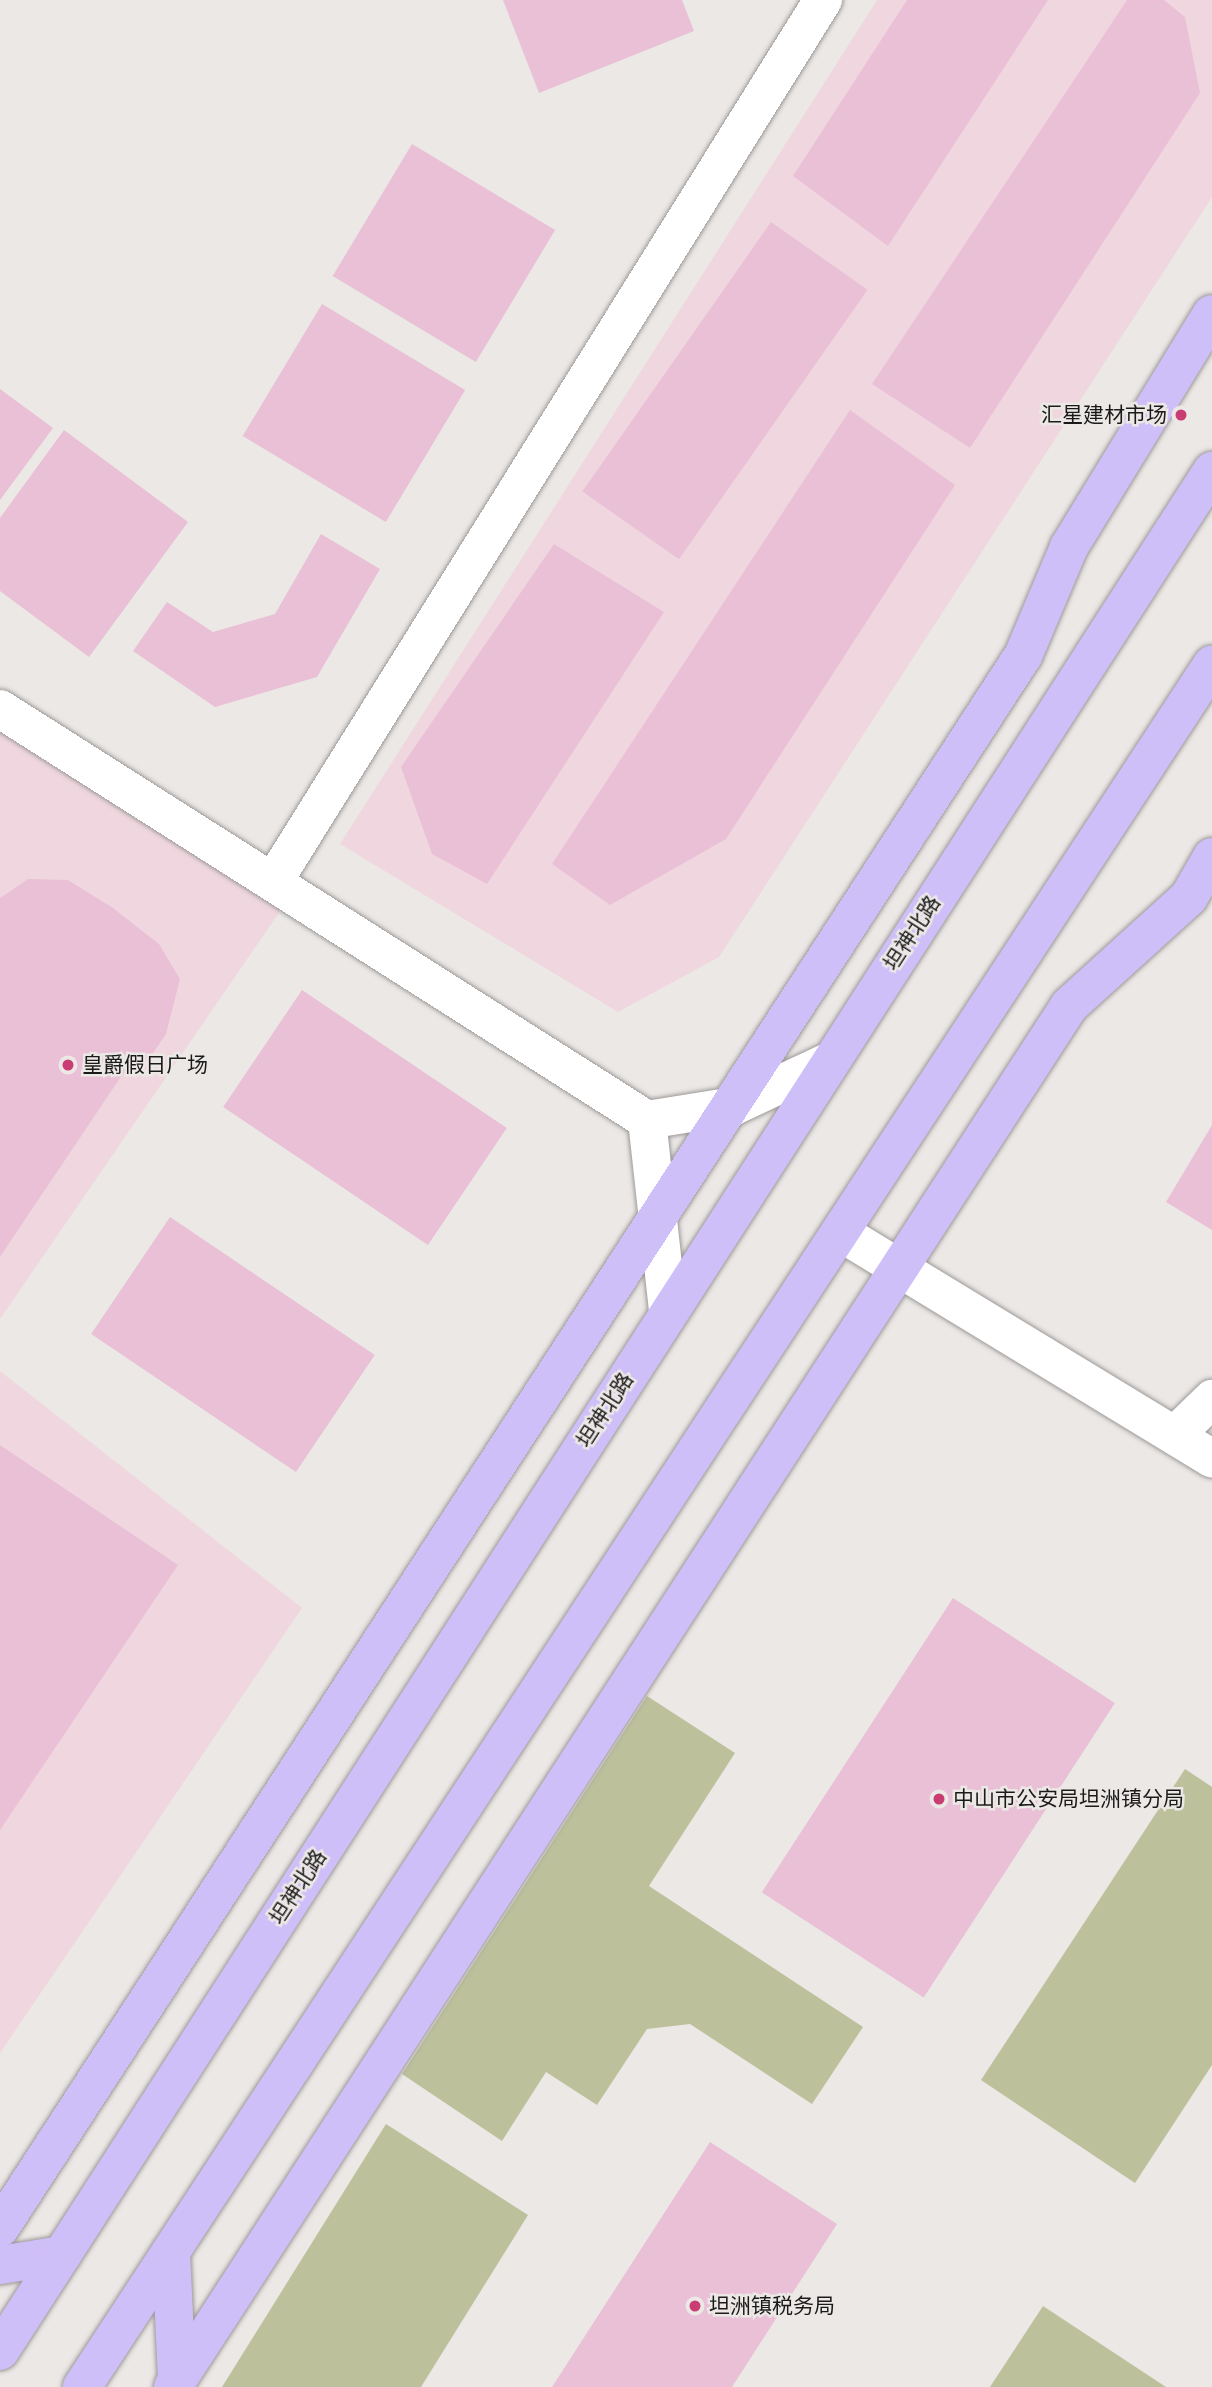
<!DOCTYPE html>
<html>
<head>
<meta charset="utf-8">
<style>
  body { margin:0 }
  #map { position:relative; width:1212px; height:2387px; overflow:hidden; background:#ebe8e6; font-family:Jost,"Noto Sans SC",sans-serif }
  div>[style] { position:absolute }
  .commercial>* { inset:0; background:#f0d7df }
  .green>* { inset:0; background:#bcc09b }
  .building>* { inset:0; background:#e9c0d5; transform-origin:0 0 }
  .roads { filter:drop-shadow(0 0 2px #9c9997) drop-shadow(0 0 2px #9c9997) }
  .minor>* { height:38px; margin:-19px; padding:0 19px; transform-origin:19px; border-radius:19px; background:#fff }
  .major>* { height:38px; margin:-19px; padding:0 19px; transform-origin:19px; border-radius:19px; background:#cfbff9 }
  .dots>* { width:19px; height:19px; translate:-50% -50%; box-sizing:border-box; border:4px solid #ebe8e6; border-radius:50% }
  span { translate:-50% -50%; white-space:nowrap; text-align:center; line-height:1.15; -webkit-text-stroke:5px #ebe8e6; paint-order:stroke }
  .poi-label { font-size:21px; color:#1b1a1a }
  .right { translate:-100% -50%; text-align:right }
  .left { translate:0 -50%; text-align:left }
  .street-label { font-size:21px; color:#1b1a1a }
</style>
</head>
<body>
<div id="map">
  <div class="commercial">
    <div style="clip-path:polygon(877px 0,1212px 0,1212px 197px,719px 957px,618px 1012px,340px 844px)"></div>
    <div style="clip-path:polygon(0 709px,294px 891px,0 1319px)"></div>
    <div style="clip-path:polygon(0 1371px,302px 1608px,0 2053px)"></div>
  </div>
  <div class="green">
    <div style="clip-path:polygon(647px 1696px,735px 1753px,649px 1886px,863px 2027px,812px 2104px,690px 2024px,647px 2029px,597px 2105px,546px 2072px,502px 2141px,402px 2074px)"></div>
    <div style="clip-path:polygon(1185px 1769px,1212px 1787px,1212px 2065px,1135px 2183px,981px 2080px)"></div>
    <div style="clip-path:polygon(386px 2124px,528px 2215px,421px 2387px,222px 2387px)"></div>
    <div style="clip-path:polygon(1043px 2306px,1166px 2387px,990px 2387px)"></div>
  </div>
  <div class="building">
    <div style="clip-path:polygon(503px 0,682px 0,694px 31px,539px 93px)"></div>
    <div style="clip-path:polygon(907px 0,1048px 0,888px 246px,793px 176px)"></div>
    <div style="clip-path:polygon(1127px 0,1164px 0,1185px 17px,1200px 93px,970px 448px,872px 384px)"></div>
    <div style="left:412px;top:144px;width:167px;height:154px;rotate:31deg"></div>
    <div style="left:771px;top:222px;width:118px;height:329px;rotate:35deg"></div>
    <div style="left:322px;top:304px;width:167px;height:154px;rotate:31deg"></div>
    <div style="clip-path:polygon(0 389px,53px 428px,0 500px)"></div>
    <div style="clip-path:polygon(850px 410px,955px 485px,726px 839px,610px 905px,552px 864px)"></div>
    <div style="clip-path:polygon(64px 430px,188px 522px,89px 657px,0 591px,0 518px)"></div>
    <div style="clip-path:polygon(321px 534px,380px 569px,317px 677px,215px 707px,133px 651px,167px 602px,213px 632px,275px 614px)"></div>
    <div style="clip-path:polygon(554px 544px,664px 612px,487px 884px,432px 854px,401px 767px)"></div>
    <div style="clip-path:polygon(28px 879px,68px 880px,113px 908px,159px 944px,180px 979px,166px 1034px,151px 1056px,122px 1075px,0 1257px,0 898px)"></div>
    <div style="left:302px;top:990px;width:247px;height:141px;rotate:34deg"></div>
    <div style="clip-path:polygon(1212px 1125px,1212px 1230px,1166px 1202px)"></div>
    <div style="left:170px;top:1217px;width:247px;height:141px;rotate:34deg"></div>
    <div style="clip-path:polygon(0 1445px,178px 1565px,0 1830px)"></div>
    <div style="left:953px;top:1598px;width:193px;height:351px;rotate:33deg"></div>
    <div style="clip-path:polygon(710px 2142px,837px 2224px,732px 2387px,552px 2387px)"></div>
  </div>
  <div class="roads">
    <div class="minor">
      <div style="left:0;top:709px;width:767px;rotate:32.43deg"></div>
      <div style="left:647px;top:1120px;width:88px;rotate:-9.1deg"></div>
      <div style="left:734px;top:1106px;width:104px;rotate:-25.1deg"></div>
      <div style="left:275px;top:879px;width:1036px;rotate:-58.06deg"></div>
      <div style="left:647px;top:1120px;width:192px;rotate:83.7deg"></div>
      <div style="left:843px;top:1234px;width:432px;rotate:31.3deg"></div>
      <div style="left:1175px;top:1435px;width:52px;rotate:-44.2deg"></div>
    </div>
    <div class="major">
      <div style="left:0;top:2228px;width:1876px;rotate:-56.95deg"></div>
      <div style="left:1023px;top:656px;width:118px;rotate:-67.1deg"></div>
      <div style="left:1069px;top:547px;width:273px;rotate:-58.5deg"></div>
      <div style="left:171px;top:2252px;width:129px;rotate:87.3deg"></div>
      <div style="left:0;top:2265px;width:63px;rotate:-9.2deg"></div>
      <div style="left:0;top:2351px;width:2237px;rotate:-57.19deg"></div>
      <div style="left:82px;top:2387px;width:2060px;rotate:-56.73deg"></div>
      <div style="left:173px;top:2387px;width:1646px;rotate:-57.02deg"></div>
      <div style="left:1069px;top:1006px;width:162px;rotate:-42.2deg"></div>
      <div style="left:1189px;top:897px;width:46px;rotate:-60.1deg"></div>
    </div>
  </div>
  <div class="dots">
    <div style="left:1181px;top:415px;background:#c93d72"></div>
    <div style="left:68px;top:1065px;background:#c93d72"></div>
    <div style="left:939px;top:1799px;background:#c93d72"></div>
    <div style="left:695px;top:2306px;background:#c93d72"></div>
  </div>
  <div class="poi-label">
    <span class="right" style="left:1167px;top:415px">汇星建材市场</span>
    <span class="left" style="left:82px;top:1065px">皇爵假日广场</span>
    <span class="left" style="left:953px;top:1799px">中山市公安局坦洲镇分局</span>
    <span class="left" style="left:709px;top:2306px">坦洲镇税务局</span>
  </div>
  <div class="street-label">
    <span style="left:912px;top:933px;rotate:-57deg">坦神北路</span>
    <span style="left:605px;top:1410px;rotate:-57deg">坦神北路</span>
    <span style="left:298px;top:1887px;rotate:-57deg">坦神北路</span>
  </div>
</div>
</body>
</html>
